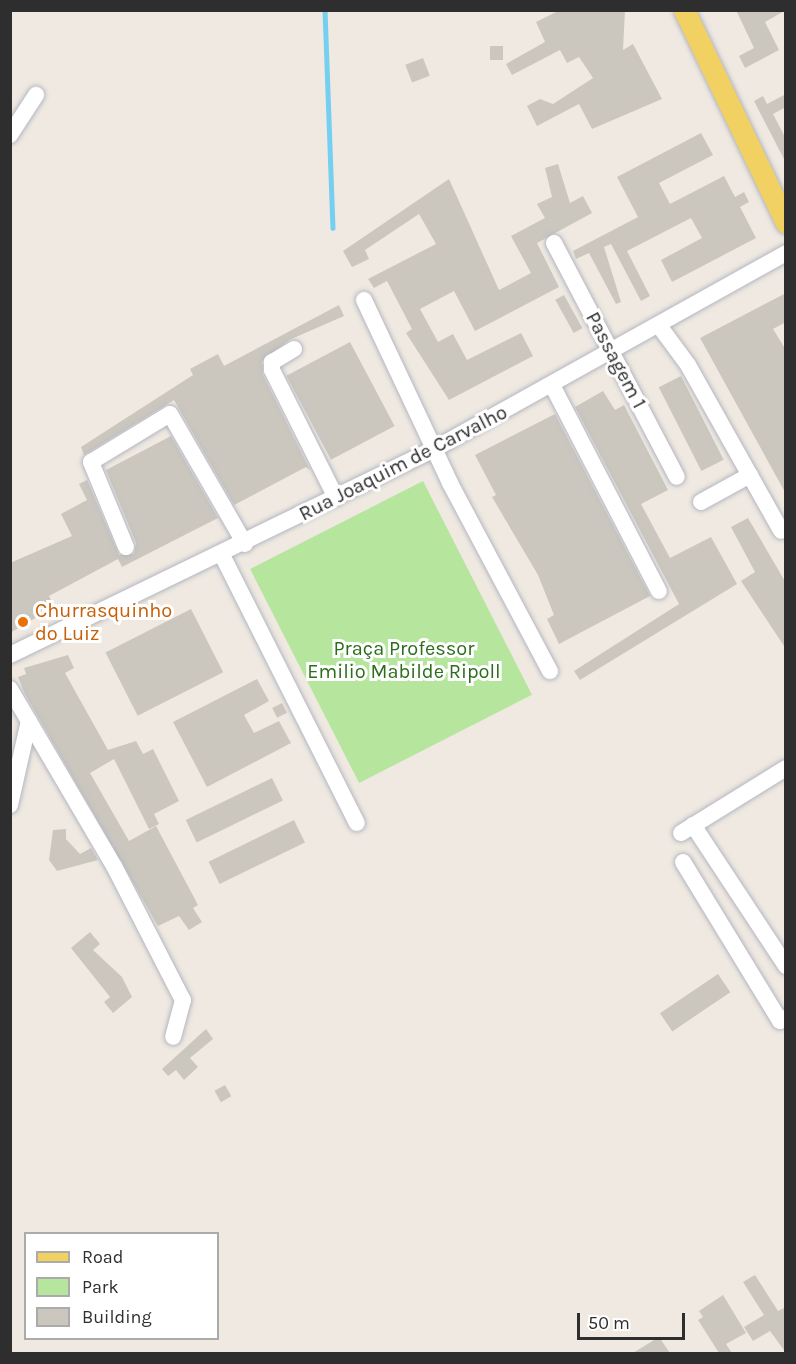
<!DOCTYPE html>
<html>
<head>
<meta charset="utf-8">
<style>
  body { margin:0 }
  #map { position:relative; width:796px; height:1364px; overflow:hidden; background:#efe9e1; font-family:Karla,sans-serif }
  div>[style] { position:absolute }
  .green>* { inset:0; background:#b6e59e; transform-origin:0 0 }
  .stream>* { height:4.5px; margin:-2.25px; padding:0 2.25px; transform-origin:2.25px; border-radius:2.25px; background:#75cff0 }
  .building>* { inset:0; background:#cbc7bf; transform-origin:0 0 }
  .roads { filter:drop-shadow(0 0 2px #b4b7c1) drop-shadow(0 0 2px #b4b7c1) }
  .minor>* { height:16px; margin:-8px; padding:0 8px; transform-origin:8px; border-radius:8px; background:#fff }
  .major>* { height:21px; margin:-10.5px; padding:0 10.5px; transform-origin:10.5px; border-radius:10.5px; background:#f2d163 }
  .dots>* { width:16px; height:16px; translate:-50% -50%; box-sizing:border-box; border:3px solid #fff; border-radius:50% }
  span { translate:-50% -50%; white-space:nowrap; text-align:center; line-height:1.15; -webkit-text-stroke:6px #fff; paint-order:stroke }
  .street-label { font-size:20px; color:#2e2e2e }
  .food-label { font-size:20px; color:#c56008 }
  .left { translate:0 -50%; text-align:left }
  .park-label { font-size:20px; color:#2c6e1b }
  .frame { position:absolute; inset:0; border:12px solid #2e2e2e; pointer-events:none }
  .legend { position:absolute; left:24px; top:1232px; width:195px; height:108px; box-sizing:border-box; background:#fff; border:2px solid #ababab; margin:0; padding:8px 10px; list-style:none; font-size:18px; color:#2e2e2e }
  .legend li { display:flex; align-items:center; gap:12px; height:30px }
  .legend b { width:30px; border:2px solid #ababab }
  .scale { position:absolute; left:577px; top:1313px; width:108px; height:27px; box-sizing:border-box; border:3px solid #2e2e2e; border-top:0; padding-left:8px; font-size:18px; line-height:21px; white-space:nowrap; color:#2e2e2e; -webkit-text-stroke:4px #fff; paint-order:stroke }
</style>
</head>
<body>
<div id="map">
  <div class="green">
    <div style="left:423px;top:481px;width:240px;height:194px;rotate:63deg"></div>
  </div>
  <div class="stream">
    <div style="left:325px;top:10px;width:218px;rotate:87.9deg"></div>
  </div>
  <div class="building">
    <div style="clip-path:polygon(560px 10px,625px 10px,623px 50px,633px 44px,662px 99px,592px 129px,579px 104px,537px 126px,527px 106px,540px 99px,553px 104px,593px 78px,579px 57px,567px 63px,560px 50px,512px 75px,506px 64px,545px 42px,536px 22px)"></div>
    <div style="clip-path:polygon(736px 10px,786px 10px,765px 22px,779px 50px,745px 68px,739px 56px,754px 48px)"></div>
    <div style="left:490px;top:46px;width:13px;height:14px"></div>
    <div style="left:423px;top:58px;width:19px;height:19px;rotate:69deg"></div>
    <div style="clip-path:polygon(786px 94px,786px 107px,773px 114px,786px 139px,786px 163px,754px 101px,763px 96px,767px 104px)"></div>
    <div style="clip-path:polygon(701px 133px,713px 155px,659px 183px,670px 204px,724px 176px,735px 197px,744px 192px,749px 202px,740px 207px,756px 238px,672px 282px,661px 260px,702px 238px,691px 218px,627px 251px,650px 296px,641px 301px,611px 244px,604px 247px,621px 302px,616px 304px,589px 253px,576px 259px,573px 251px,638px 217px,617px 177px)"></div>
    <div style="clip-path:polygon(558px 164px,570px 203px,583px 196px,592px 213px,537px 243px,559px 287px,475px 331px,454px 291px,420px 309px,438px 342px,453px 334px,467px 360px,521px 333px,533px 356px,449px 400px,406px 333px,412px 329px,387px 281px,374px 288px,368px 279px,436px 244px,419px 214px,365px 250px,369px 259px,352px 267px,343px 251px,449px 179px,499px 290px,531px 273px,511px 236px,545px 218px,537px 204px,552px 197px,545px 168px)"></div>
    <div style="clip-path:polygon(786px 293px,786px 322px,773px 329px,786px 350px,786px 494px,700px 338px)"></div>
    <div style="left:564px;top:295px;width:38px;height:10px;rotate:61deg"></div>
    <div style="clip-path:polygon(339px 305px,344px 316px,289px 340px,262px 361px,263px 375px,310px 470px,306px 467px,234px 505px,174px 400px,84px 455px,81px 447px,193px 375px,190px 369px,218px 354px,224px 366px)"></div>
    <div style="left:350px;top:342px;width:95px;height:72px;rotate:62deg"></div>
    <div style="left:681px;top:376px;width:94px;height:25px;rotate:63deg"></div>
    <div style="clip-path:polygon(603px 391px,615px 410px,624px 405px,668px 490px,641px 504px,670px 558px,711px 537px,737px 584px,580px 680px,574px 671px,679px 604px,575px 407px)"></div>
    <div style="clip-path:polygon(555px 414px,650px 596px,559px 644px,547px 619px,554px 615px,538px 575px,492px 497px,496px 495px,475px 455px)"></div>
    <div style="clip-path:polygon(171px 436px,218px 518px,122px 567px,118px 559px,49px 596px,54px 607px,10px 633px,10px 563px,72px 536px,61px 514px,87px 500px,79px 484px,87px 480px,119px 555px,134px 554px,136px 543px,106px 470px)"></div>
    <div style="clip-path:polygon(748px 518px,786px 583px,786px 649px,741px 581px,755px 572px,731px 527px)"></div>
    <div style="left:191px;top:609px;width:71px;height:96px;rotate:63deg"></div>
    <div style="clip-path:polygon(68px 655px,74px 668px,65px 673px,108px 750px,136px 741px,143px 754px,153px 749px,179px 801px,154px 814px,159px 824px,149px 829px,114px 759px,90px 773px,129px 841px,156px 826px,198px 905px,193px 908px,202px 922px,189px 930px,179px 916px,158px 926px,25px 694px,18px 677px,26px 674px,24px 668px)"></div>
    <div style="clip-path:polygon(257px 679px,269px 701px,244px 715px,254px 733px,279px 721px,291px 743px,207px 787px,173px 722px)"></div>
    <div style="left:282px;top:703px;width:11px;height:11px;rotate:63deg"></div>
    <div style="left:272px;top:778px;width:25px;height:96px;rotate:64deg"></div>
    <div style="left:294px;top:820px;width:25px;height:95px;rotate:64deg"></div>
    <div style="clip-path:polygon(66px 829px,66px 839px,80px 854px,91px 848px,98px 860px,57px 871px,49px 860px,53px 830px)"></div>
    <div style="clip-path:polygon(90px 932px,100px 944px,93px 950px,122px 977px,132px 997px,113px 1013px,104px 1002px,110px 997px,71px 948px)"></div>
    <div style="left:718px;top:974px;width:22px;height:70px;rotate:56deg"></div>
    <div style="clip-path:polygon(206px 1029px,213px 1039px,190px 1058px,198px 1067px,184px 1080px,176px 1070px,168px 1076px,162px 1069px)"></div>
    <div style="left:225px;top:1085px;width:13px;height:12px;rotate:61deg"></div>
    <div style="clip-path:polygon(755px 1275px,778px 1311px,786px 1307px,786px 1353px,770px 1331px,753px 1341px,744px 1327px,764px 1315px,743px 1282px)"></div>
    <div style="clip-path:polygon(723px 1295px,746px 1333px,726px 1344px,732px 1353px,719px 1353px,698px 1320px,703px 1317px,699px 1311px)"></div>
    <div style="clip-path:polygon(659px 1337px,670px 1353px,633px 1353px)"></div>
  </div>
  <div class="roads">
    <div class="minor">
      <div style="left:10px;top:135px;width:48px;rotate:-57deg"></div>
      <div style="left:554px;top:243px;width:264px;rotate:62.3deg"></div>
      <div style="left:364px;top:300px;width:202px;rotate:64.8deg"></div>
      <div style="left:450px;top:483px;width:213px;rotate:62deg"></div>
      <div style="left:660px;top:327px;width:47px;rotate:53.6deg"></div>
      <div style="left:688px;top:365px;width:190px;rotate:60.7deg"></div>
      <div style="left:294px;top:349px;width:26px;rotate:149deg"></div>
      <div style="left:272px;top:362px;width:8px;rotate:90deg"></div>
      <div style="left:272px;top:370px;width:143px;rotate:63.4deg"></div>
      <div style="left:552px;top:385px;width:232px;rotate:62.6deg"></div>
      <div style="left:701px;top:502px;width:56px;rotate:-28.9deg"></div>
      <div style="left:126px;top:547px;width:92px;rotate:-112.4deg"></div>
      <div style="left:91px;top:462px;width:92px;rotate:-31.3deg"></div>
      <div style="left:170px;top:414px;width:150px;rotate:60deg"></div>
      <div style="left:222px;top:555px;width:300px;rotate:63.3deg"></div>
      <div style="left:10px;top:655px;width:471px;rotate:-25.9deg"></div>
      <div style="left:434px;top:449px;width:403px;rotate:-29.1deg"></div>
      <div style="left:10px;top:689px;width:205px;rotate:59.6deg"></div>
      <div style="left:114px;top:866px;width:151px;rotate:62.8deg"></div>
      <div style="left:183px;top:1000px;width:38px;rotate:105deg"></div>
      <div style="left:10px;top:805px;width:86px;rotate:-77.3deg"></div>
      <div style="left:693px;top:825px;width:169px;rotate:56.6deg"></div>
      <div style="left:681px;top:833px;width:123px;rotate:-31.8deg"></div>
      <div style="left:683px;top:862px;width:186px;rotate:58.6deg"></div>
      <div style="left:780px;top:1021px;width:7px;rotate:-27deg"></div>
    </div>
    <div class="major">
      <div style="left:684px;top:10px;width:236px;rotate:64.4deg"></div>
    </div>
  </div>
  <div class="dots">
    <div style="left:23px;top:622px;background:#e8710a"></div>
  </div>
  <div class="street-label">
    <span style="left:616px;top:360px;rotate:62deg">Passagem 1</span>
    <span style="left:403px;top:463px;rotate:-27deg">Rua Joaquim de Carvalho</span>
  </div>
  <div class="food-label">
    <span class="left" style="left:35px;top:622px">Churrasquinho<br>do Luiz</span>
  </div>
  <div class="park-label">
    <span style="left:404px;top:660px">Praça Professor<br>Emilio Mabilde Ripoll</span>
  </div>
  <div class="frame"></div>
  <ul class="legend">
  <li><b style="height:8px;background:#f2d163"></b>Road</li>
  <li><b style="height:16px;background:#b6e59e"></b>Park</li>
  <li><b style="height:16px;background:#cbc7bf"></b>Building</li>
  </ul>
  <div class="scale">50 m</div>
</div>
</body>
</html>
